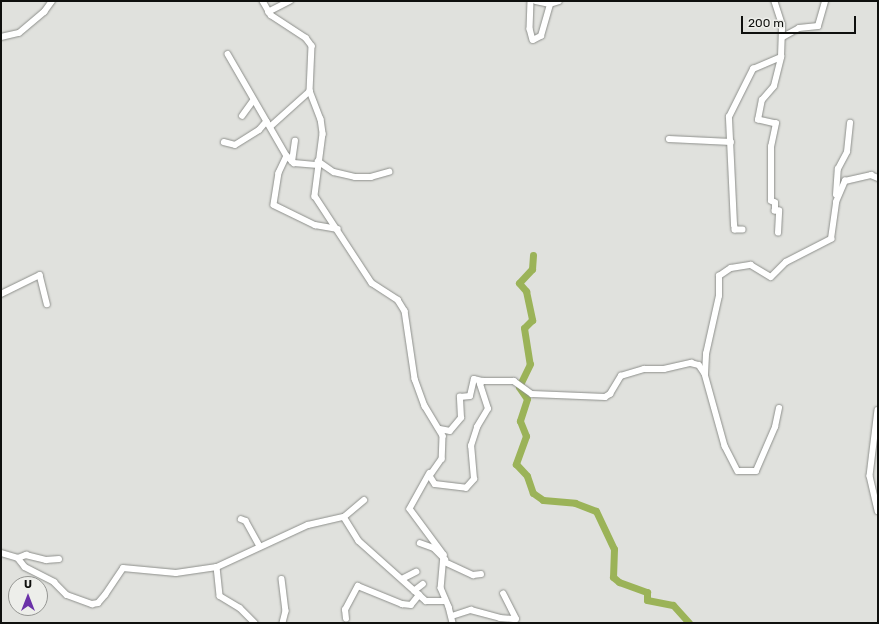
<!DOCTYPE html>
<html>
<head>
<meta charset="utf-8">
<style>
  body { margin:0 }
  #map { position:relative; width:879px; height:624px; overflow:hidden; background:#e0e1dd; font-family:Rubik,sans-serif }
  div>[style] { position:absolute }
  .river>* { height:7px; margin:-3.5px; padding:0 3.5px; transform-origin:3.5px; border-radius:3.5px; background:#9bb358 }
  .roads { filter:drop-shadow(0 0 1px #8d8f8b) drop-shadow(0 0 1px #8d8f8b) }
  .minor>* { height:5.5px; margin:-2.75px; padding:0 2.75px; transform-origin:2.75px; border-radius:2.75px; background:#fff }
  span { translate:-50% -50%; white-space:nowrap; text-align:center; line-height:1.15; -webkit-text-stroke:4px #edeeea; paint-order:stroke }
  .frame { position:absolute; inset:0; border:2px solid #0f100e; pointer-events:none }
  .north { position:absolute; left:8px; top:576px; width:40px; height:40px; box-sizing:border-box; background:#edeeea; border:1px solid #949592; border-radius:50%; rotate:0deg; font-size:11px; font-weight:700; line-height:16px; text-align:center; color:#0f100e }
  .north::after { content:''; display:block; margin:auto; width:14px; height:18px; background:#6b32a8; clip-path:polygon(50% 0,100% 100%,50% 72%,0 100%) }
  .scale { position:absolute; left:741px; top:16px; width:115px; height:18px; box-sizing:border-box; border:2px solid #0f100e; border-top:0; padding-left:5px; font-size:12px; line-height:14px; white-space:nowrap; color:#0f100e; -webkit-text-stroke:3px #edeeea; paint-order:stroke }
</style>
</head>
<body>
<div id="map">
  <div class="river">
    <div style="left:533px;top:255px;width:14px;rotate:94deg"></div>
    <div style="left:532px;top:269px;width:19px;rotate:133deg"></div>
    <div style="left:519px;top:283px;width:11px;rotate:49deg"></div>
    <div style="left:526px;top:291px;width:30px;rotate:78deg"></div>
    <div style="left:532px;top:320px;width:11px;rotate:135deg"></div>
    <div style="left:524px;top:328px;width:36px;rotate:81deg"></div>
    <div style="left:530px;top:364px;width:25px;rotate:116deg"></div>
    <div style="left:519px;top:387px;width:14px;rotate:56deg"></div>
    <div style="left:527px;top:399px;width:23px;rotate:108deg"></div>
    <div style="left:520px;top:421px;width:16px;rotate:68deg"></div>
    <div style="left:526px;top:436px;width:30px;rotate:110deg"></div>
    <div style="left:516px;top:464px;width:16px;rotate:47deg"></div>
    <div style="left:527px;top:476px;width:18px;rotate:71deg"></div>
    <div style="left:533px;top:493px;width:12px;rotate:35deg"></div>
    <div style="left:543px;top:500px;width:32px;rotate:5deg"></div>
    <div style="left:575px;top:503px;width:22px;rotate:21deg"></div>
    <div style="left:596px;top:511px;width:42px;rotate:64.7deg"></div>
    <div style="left:614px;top:549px;width:28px;rotate:92deg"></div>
    <div style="left:613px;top:577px;width:8px;rotate:40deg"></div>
    <div style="left:619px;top:582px;width:30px;rotate:20deg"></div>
    <div style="left:647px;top:592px;width:8px;rotate:90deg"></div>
    <div style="left:647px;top:600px;width:26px;rotate:11deg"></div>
    <div style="left:673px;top:605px;width:24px;rotate:48deg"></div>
  </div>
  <div class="roads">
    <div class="minor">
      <div style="left:263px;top:1px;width:16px;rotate:60deg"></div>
      <div style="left:271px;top:15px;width:42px;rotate:33.3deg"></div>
      <div style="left:306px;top:38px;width:10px;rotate:53deg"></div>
      <div style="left:312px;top:46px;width:45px;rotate:92.5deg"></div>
      <div style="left:310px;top:91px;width:30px;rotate:69deg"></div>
      <div style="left:321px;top:119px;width:15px;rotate:82deg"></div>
      <div style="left:323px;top:134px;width:63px;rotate:97.4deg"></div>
      <div style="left:315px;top:196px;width:104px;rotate:56.8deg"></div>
      <div style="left:372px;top:283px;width:31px;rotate:33deg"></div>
      <div style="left:398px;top:300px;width:13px;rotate:58deg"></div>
      <div style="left:405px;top:311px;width:69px;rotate:81.6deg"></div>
      <div style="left:415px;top:379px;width:29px;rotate:70deg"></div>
      <div style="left:425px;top:406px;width:35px;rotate:59deg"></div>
      <div style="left:443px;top:436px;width:23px;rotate:92deg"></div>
      <div style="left:442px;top:459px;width:21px;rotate:125deg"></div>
      <div style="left:430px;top:476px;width:9px;rotate:58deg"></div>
      <div style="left:435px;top:484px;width:31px;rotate:7deg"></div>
      <div style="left:466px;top:488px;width:12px;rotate:-48deg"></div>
      <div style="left:474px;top:479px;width:33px;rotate:-95deg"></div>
      <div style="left:471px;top:446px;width:20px;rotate:-72deg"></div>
      <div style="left:477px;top:427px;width:21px;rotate:-59deg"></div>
      <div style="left:488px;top:409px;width:26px;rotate:-108deg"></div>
      <div style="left:480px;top:384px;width:4px;rotate:-45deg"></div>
      <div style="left:483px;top:381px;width:31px"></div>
      <div style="left:514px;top:381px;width:22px;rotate:36deg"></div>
      <div style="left:532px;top:394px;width:73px;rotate:2.4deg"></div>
      <div style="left:605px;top:397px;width:6px;rotate:-31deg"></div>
      <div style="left:610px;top:394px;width:21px;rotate:-59deg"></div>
      <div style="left:621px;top:376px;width:24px;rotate:-17deg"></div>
      <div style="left:644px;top:369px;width:20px"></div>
      <div style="left:664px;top:369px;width:28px;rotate:-13deg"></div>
      <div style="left:691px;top:363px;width:8px;rotate:14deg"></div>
      <div style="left:699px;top:365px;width:11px;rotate:56deg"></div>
      <div style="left:705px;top:374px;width:20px;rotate:-87deg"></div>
      <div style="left:706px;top:354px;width:59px;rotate:-77.4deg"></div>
      <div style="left:719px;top:296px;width:20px;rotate:-90deg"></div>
      <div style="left:719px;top:276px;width:14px;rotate:-34deg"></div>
      <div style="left:731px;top:268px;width:20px;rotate:-9deg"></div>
      <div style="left:751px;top:265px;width:23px;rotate:31deg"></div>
      <div style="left:771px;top:277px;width:21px;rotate:-45deg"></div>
      <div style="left:786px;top:262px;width:51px;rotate:-27.1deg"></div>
      <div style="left:831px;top:239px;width:37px;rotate:-82deg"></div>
      <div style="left:836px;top:202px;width:23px;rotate:-67deg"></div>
      <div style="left:845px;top:181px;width:27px;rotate:-13deg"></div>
      <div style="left:871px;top:175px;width:8px;rotate:23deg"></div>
      <div style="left:531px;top:1px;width:28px;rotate:92deg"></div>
      <div style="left:530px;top:29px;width:11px;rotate:75deg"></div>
      <div style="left:533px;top:40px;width:9px;rotate:-27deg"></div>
      <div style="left:541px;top:36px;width:33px;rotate:-74deg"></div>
      <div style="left:550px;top:4px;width:9px;rotate:-18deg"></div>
      <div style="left:536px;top:1px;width:14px;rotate:12deg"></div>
      <div style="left:268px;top:12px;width:25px;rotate:-27deg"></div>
      <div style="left:1px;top:37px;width:18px;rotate:-13deg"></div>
      <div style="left:19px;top:33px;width:33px;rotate:-40deg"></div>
      <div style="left:44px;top:12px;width:14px;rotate:-54deg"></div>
      <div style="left:783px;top:37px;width:18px;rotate:-29deg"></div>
      <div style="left:799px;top:28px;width:19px;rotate:-6deg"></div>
      <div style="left:818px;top:26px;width:26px;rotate:-74deg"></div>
      <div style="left:228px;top:54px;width:118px;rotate:60deg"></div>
      <div style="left:287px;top:156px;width:10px;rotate:45deg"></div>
      <div style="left:294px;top:163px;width:24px;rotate:5deg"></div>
      <div style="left:242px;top:116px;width:19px;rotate:-54deg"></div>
      <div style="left:271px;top:126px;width:52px;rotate:-41.9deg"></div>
      <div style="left:669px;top:139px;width:62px;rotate:2.8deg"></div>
      <div style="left:224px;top:142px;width:11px;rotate:15deg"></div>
      <div style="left:235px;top:145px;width:28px;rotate:-32deg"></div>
      <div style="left:259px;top:130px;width:11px;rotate:-49deg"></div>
      <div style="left:287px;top:156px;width:19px;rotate:115deg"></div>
      <div style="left:279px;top:173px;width:32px;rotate:99deg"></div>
      <div style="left:274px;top:205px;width:46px;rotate:26deg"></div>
      <div style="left:315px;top:225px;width:23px;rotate:10deg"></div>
      <div style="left:318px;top:161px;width:19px;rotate:35deg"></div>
      <div style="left:334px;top:172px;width:22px;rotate:13deg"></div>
      <div style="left:355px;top:177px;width:16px"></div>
      <div style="left:371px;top:177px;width:19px;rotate:-16deg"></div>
      <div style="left:292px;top:162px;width:21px;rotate:-82deg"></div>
      <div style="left:836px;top:195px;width:26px;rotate:-86deg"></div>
      <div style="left:838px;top:169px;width:19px;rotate:-62deg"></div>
      <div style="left:847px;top:152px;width:29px;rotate:-84deg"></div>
      <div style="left:743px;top:230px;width:8px;rotate:180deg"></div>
      <div style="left:735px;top:230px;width:5px;rotate:-101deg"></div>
      <div style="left:734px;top:225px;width:108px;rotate:-92.7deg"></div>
      <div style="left:729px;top:117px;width:54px;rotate:-63.4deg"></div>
      <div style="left:753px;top:69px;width:30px;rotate:-23deg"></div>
      <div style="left:781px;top:57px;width:32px;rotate:-88deg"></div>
      <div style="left:782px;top:25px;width:25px;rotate:-108deg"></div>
      <div style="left:778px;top:233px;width:22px;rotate:-87deg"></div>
      <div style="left:779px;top:211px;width:4px;rotate:180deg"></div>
      <div style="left:775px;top:211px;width:8px;rotate:-90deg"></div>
      <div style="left:775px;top:203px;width:4px;rotate:-153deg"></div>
      <div style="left:771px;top:201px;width:54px;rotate:-90deg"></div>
      <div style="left:771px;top:147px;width:24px;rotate:-78deg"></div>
      <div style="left:776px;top:124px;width:18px;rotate:-167deg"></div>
      <div style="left:758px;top:120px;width:20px;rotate:-79deg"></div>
      <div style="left:762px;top:100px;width:18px;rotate:-49deg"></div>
      <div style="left:774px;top:86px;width:30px;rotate:-76deg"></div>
      <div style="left:1px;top:294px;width:43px;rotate:-26deg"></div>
      <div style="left:40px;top:275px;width:30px;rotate:76deg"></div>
      <div style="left:705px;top:374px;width:75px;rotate:74.5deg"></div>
      <div style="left:725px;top:446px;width:28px;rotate:63deg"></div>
      <div style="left:738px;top:471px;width:18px"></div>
      <div style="left:756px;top:471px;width:48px;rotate:-66.6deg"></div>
      <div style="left:775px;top:427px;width:19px;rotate:-78deg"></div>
      <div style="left:878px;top:410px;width:66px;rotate:96.9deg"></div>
      <div style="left:870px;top:476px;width:36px;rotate:77deg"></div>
      <div style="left:440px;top:429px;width:10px;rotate:11deg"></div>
      <div style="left:450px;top:431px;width:17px;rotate:-50deg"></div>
      <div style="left:461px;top:418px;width:21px;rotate:-93deg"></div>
      <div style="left:460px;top:397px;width:10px;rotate:-6deg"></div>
      <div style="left:470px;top:396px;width:17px;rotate:-77deg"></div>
      <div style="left:474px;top:379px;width:9px;rotate:13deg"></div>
      <div style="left:430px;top:473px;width:41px;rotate:119.1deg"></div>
      <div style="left:410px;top:509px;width:57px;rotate:53.5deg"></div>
      <div style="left:444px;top:555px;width:33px;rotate:95deg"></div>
      <div style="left:441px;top:588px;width:21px;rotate:67deg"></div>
      <div style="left:449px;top:607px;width:16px;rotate:76deg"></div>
      <div style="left:344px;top:517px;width:28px;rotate:58deg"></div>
      <div style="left:359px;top:541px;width:90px;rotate:41.8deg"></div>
      <div style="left:426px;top:601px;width:19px"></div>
      <div style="left:241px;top:519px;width:5px;rotate:22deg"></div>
      <div style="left:246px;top:521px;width:29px;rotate:61deg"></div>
      <div style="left:420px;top:543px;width:15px;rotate:20deg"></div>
      <div style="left:434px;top:548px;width:16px;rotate:45deg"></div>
      <div style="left:1px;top:553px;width:18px;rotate:16deg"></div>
      <div style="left:18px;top:558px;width:11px;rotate:52deg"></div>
      <div style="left:25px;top:567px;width:33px;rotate:27deg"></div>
      <div style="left:54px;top:582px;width:18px;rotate:45deg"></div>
      <div style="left:67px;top:595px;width:27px;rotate:20deg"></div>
      <div style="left:92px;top:604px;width:6px;rotate:-9deg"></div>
      <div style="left:98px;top:603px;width:11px;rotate:-49deg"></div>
      <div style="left:105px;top:595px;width:32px;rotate:-56deg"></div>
      <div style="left:123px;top:568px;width:53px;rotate:5.4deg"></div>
      <div style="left:176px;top:573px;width:41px;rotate:-8.3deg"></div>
      <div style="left:217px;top:567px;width:100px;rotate:-24.8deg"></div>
      <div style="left:308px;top:525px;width:37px;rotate:-13deg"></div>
      <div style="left:344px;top:517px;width:26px;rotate:-40deg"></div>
      <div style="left:18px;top:558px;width:9px;rotate:-21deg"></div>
      <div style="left:26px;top:555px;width:21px;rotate:14deg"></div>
      <div style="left:46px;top:560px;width:13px;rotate:-4deg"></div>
      <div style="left:445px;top:562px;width:31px;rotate:25deg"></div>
      <div style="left:473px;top:575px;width:8px;rotate:-7deg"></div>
      <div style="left:217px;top:567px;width:29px;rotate:84deg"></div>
      <div style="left:220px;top:596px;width:23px;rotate:31deg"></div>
      <div style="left:240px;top:608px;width:21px;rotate:45deg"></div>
      <div style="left:282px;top:579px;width:32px;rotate:83deg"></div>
      <div style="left:286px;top:611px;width:12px;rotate:104deg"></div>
      <div style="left:402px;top:579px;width:16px;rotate:-27deg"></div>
      <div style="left:414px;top:591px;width:11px;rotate:-38deg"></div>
      <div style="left:452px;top:616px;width:20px;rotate:-18deg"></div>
      <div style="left:471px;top:610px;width:30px;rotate:15deg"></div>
      <div style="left:500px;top:618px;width:16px;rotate:4deg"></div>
      <div style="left:516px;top:619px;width:28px;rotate:-117deg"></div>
      <div style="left:346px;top:619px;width:9px;rotate:-96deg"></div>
      <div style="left:345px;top:610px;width:27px;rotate:-62deg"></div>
      <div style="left:358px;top:586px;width:48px;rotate:22.2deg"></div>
      <div style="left:402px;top:604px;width:9px;rotate:6deg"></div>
      <div style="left:411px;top:605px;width:13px;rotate:-51deg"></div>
    </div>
  </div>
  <div class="frame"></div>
  <div class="north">U</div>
  <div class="scale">200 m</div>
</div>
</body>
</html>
